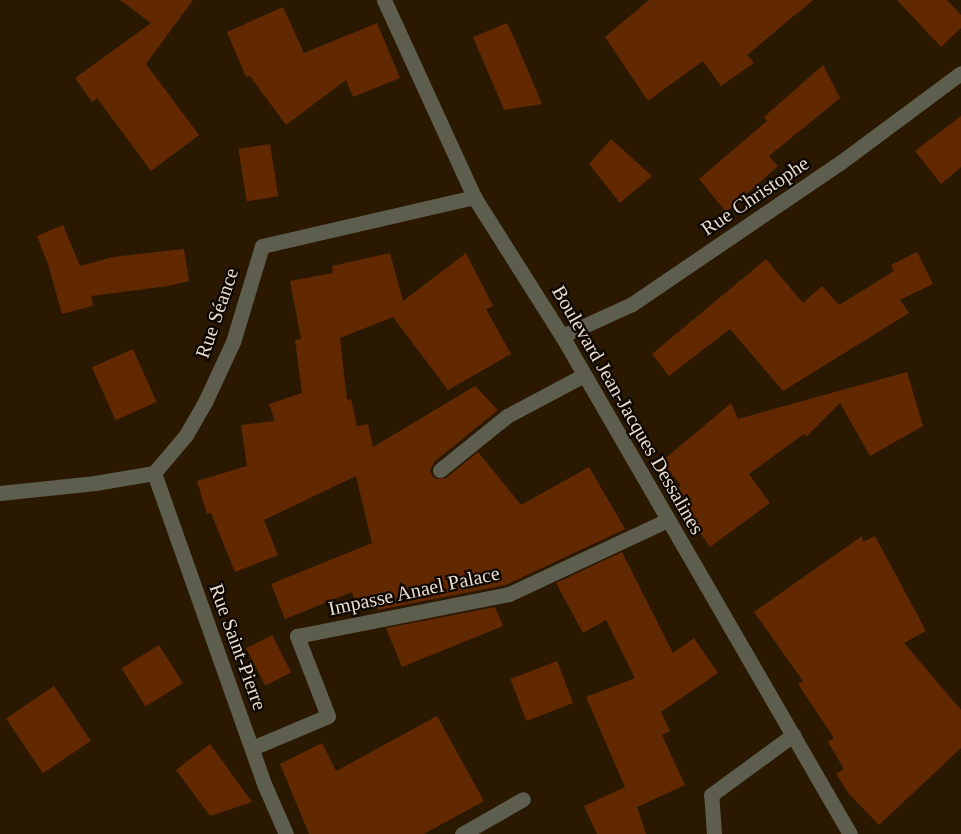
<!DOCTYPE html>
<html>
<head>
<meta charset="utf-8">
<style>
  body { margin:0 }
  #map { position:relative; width:961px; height:834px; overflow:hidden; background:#2a1900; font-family:Georgia,serif }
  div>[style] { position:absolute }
  .building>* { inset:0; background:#622800; transform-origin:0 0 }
  .minor>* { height:15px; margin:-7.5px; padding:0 7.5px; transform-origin:7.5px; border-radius:7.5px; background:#5e5e4f }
  .tertiary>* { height:15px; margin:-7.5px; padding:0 7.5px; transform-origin:7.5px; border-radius:7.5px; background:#5e5e4f }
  span { translate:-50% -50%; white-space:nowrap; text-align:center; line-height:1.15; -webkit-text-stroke:4.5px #0d0600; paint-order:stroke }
  .street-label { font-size:20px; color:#e8ddcd }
</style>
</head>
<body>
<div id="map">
  <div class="building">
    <div style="clip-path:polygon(120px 0,193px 0,146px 64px,199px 135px,151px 171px,97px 98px,92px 102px,75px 78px,151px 23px)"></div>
    <div style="clip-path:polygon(649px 0,813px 0,747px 55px,754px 63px,721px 86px,703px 61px,648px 101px,605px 37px)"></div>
    <div style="clip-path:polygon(897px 0,947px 0,961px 15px,961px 28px,941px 47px)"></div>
    <div style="clip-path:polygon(283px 7px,304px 53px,377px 23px,400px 78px,353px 97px,346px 80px,286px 125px,250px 76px,246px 77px,227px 32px)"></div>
    <div style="clip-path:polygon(507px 23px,515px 40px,542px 104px,504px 110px,473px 37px)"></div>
    <div style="clip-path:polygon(823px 65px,840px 98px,769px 156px,778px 166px,726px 212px,699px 179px,767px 121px,764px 117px)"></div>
    <div style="clip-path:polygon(961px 116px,961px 167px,941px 184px,915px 151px)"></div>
    <div style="clip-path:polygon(611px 139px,652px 176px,620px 203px,589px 164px)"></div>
    <div style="left:270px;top:144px;width:53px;height:32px;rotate:81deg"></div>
    <div style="clip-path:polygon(63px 225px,80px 266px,113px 257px,184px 249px,189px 281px,168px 286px,91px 296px,93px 306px,62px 314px,48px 264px,37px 236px)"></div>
    <div style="clip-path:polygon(917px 252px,933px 284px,900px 300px,909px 313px,783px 391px,730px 329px,669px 376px,652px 354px,766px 259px,803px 303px,822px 286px,839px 305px,894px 271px,891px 265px)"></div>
    <div style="clip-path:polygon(390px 253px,403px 301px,466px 253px,493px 306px,486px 309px,511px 354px,448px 390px,393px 317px,340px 338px,347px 400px,351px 399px,357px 426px,368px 424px,373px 447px,475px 386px,498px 410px,434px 462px,430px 471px,433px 477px,437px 479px,446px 478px,478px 452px,521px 505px,589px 467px,625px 529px,506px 585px,378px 610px,371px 595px,355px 601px,352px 592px,285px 619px,271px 584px,372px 543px,356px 476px,264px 520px,278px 555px,235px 572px,211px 513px,207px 514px,197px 481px,247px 466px,241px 425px,275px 421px,269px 404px,302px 393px,295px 340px,301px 339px,290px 281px,333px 273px,332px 266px)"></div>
    <div style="left:133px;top:349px;width:58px;height:45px;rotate:66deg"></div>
    <div style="clip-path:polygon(907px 372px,923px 426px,870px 456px,840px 403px,807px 436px,804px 434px,749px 474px,770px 503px,710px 547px,672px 492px,681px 485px,661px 462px,731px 403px,738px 419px)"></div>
    <div style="clip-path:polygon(862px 536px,863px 542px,875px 536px,926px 631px,904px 643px,961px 710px,961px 748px,879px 825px,849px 794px,836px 774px,844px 769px,828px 742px,834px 738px,798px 684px,803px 681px,754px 612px)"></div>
    <div style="clip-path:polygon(622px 552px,673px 653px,694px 638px,718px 673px,661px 712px,670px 731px,662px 735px,685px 785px,637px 807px,646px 834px,597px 834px,584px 806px,625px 787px,586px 697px,635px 678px,606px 620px,583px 633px,556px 583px)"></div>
    <div style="clip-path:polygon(495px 607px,503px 626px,402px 667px,386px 628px)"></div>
    <div style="left:272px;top:635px;width:42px;height:29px;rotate:63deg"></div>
    <div style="left:159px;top:645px;width:45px;height:44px;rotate:58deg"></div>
    <div style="left:557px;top:661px;width:45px;height:50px;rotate:69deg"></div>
    <div style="left:54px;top:686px;width:66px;height:58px;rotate:56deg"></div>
    <div style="clip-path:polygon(437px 716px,484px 801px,424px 834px,309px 834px,280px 764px,322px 743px,336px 771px)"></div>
    <div style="clip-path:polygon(210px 744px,252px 802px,210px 816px,176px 770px)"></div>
  </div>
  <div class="minor">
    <div style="left:562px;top:336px;width:77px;rotate:-24.6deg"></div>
    <div style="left:632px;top:304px;width:253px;rotate:-34.2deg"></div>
    <div style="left:841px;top:162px;width:149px;rotate:-36.6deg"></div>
    <div style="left:440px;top:470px;width:86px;rotate:-38.9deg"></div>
    <div style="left:507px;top:416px;width:87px;rotate:-28deg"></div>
    <div style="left:154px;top:473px;width:332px;rotate:70.5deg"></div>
    <div style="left:265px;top:786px;width:52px;rotate:66.4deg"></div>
    <div style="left:0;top:493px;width:96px;rotate:-6deg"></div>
    <div style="left:95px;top:483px;width:60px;rotate:-9.6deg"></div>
    <div style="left:154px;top:473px;width:50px;rotate:-49.9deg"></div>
    <div style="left:186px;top:435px;width:38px;rotate:-60deg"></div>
    <div style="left:205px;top:402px;width:66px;rotate:-65deg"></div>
    <div style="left:233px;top:342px;width:100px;rotate:-73.2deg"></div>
    <div style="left:262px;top:246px;width:218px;rotate:-13deg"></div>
    <div style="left:252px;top:748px;width:82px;rotate:-22.8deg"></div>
    <div style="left:328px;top:716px;width:86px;rotate:-111.2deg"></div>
    <div style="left:297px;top:636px;width:216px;rotate:-11.2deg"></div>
    <div style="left:509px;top:594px;width:175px;rotate:-25deg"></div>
    <div style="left:462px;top:834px;width:70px;rotate:-29.8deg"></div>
    <div style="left:714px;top:834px;width:39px;rotate:-94deg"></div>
    <div style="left:711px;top:795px;width:102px;rotate:-36.2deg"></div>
  </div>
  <div class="tertiary">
    <div style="left:384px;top:0;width:217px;rotate:65.4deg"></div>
    <div style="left:474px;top:197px;width:165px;rotate:57.7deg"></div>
    <div style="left:562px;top:336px;width:575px;rotate:59.96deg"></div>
  </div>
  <div class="street-label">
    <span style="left:755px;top:196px;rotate:-34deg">Rue Christophe</span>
    <span style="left:217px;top:313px;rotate:-71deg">Rue Séance</span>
    <span style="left:628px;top:410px;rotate:60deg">Boulevard Jean-Jacques Dessalines</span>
    <span style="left:414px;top:591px;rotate:-12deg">Impasse Anael Palace</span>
    <span style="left:238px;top:647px;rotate:70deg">Rue Saint-Pierre</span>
  </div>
</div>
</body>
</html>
